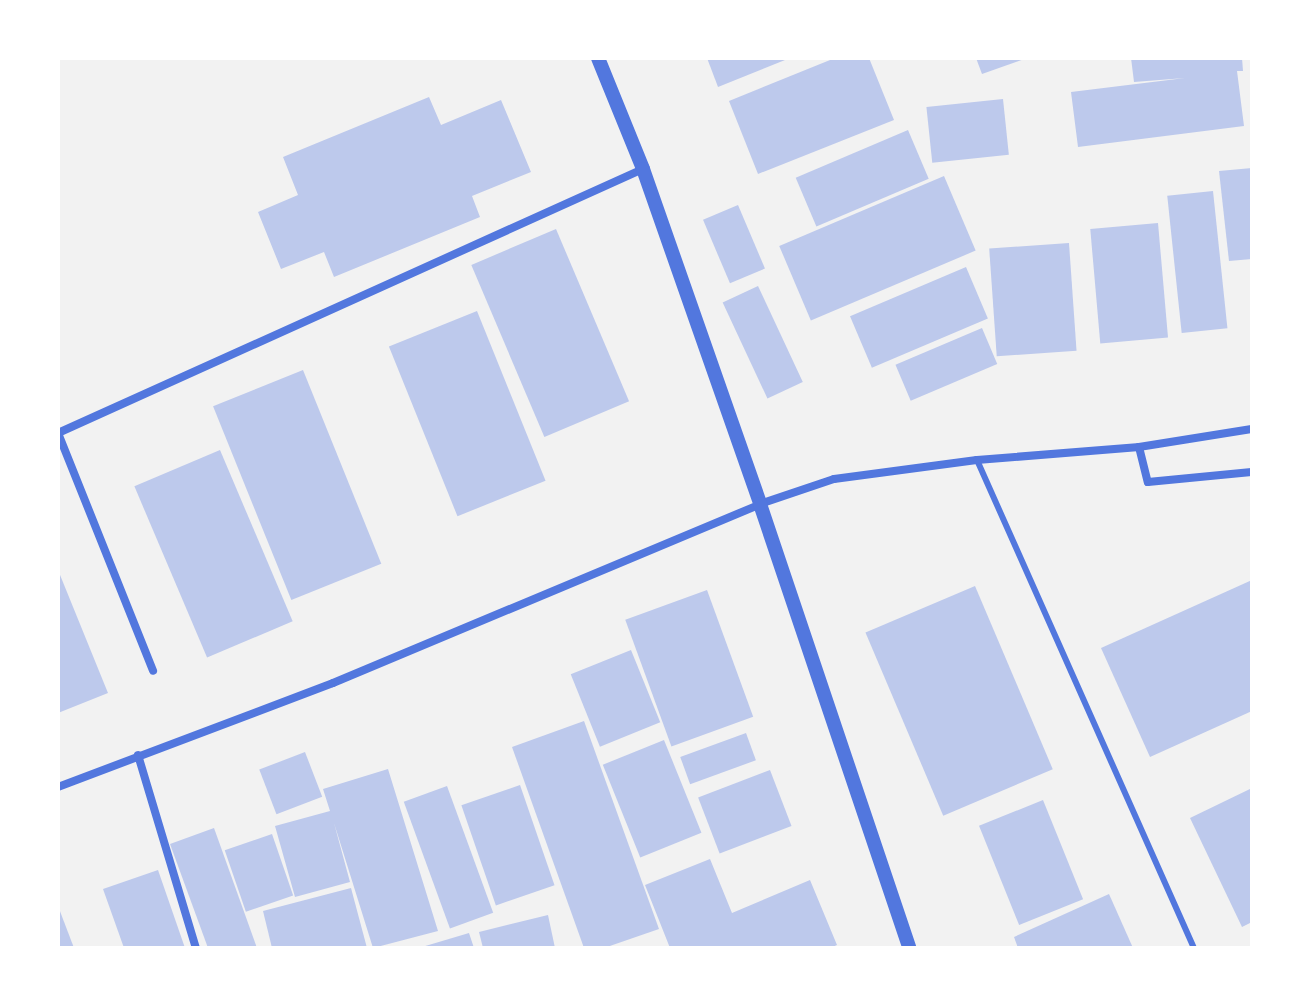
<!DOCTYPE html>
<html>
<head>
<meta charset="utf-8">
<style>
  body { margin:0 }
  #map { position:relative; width:1310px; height:1006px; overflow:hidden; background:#f2f2f2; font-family:"Work Sans",sans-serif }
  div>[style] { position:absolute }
  .building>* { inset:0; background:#bdc9ec; transform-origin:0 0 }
  .service>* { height:6px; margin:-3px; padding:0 3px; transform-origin:3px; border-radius:3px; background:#5277de }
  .minor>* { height:8px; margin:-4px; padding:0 4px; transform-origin:4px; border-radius:4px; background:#5277de }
  .tertiary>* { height:14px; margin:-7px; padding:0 7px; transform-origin:7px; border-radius:7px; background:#5277de }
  span { translate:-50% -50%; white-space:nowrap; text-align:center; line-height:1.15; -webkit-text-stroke:8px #fff; paint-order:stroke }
  .frame { position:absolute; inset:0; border:60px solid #fff; pointer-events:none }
</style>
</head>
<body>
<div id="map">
  <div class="building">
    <div style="clip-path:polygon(707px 58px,790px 58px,718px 87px)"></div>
    <div style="clip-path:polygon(835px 58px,869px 58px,894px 120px,758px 174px,729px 101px)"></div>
    <div style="clip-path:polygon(976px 58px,1027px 58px,982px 74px)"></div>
    <div style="clip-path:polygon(1131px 58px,1242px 58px,1243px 71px,1237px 71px,1244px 126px,1078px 147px,1071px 92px,1185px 78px,1134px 82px)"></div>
    <div style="clip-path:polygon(429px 97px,441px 125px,501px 100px,531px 172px,472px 196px,480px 217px,334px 277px,324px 252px,281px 269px,258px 212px,298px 195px,283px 157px)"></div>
    <div style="left:1003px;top:99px;width:56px;height:77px;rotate:84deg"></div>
    <div style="left:908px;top:130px;width:53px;height:122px;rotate:67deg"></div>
    <div style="clip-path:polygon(1252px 168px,1252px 259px,1229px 261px,1219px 171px)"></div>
    <div style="left:944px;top:176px;width:81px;height:179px;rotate:67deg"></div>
    <div style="left:1213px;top:191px;width:138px;height:46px;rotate:84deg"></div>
    <div style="left:738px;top:205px;width:69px;height:38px;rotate:67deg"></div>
    <div style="left:1158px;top:223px;width:115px;height:68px;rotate:85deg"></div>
    <div style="left:556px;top:229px;width:187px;height:92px;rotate:67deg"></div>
    <div style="left:1069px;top:243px;width:108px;height:80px;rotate:86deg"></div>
    <div style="left:966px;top:267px;width:56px;height:126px;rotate:67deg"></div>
    <div style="left:758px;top:286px;width:106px;height:39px;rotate:65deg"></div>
    <div style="left:477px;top:311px;width:183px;height:95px;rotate:68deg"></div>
    <div style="left:982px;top:328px;width:39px;height:94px;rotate:67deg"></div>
    <div style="left:303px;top:370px;width:209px;height:97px;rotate:68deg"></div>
    <div style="left:220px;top:450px;width:186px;height:93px;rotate:67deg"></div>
    <div style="clip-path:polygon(58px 570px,108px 693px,58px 713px)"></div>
    <div style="clip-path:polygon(1252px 580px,1252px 711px,1150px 757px,1101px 648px)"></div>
    <div style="left:975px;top:586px;width:199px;height:119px;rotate:67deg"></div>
    <div style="left:707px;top:590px;width:135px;height:87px;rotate:70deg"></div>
    <div style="left:631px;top:650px;width:78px;height:65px;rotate:68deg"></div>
    <div style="clip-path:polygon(584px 721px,659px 929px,604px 948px,584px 948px,512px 747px)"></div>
    <div style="left:746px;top:733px;width:29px;height:70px;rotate:70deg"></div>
    <div style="left:664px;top:740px;width:100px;height:66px;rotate:68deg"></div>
    <div style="left:305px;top:752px;width:48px;height:49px;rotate:69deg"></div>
    <div style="clip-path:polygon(388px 769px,438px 931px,373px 948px,334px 823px,350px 882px,295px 897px,275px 826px,330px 811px,323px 789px)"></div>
    <div style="left:770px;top:770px;width:60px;height:77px;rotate:69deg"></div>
    <div style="left:520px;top:785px;width:106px;height:62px;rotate:71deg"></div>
    <div style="left:447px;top:786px;width:135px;height:46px;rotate:70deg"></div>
    <div style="clip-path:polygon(1252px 788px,1252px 922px,1242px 927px,1190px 818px)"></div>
    <div style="left:1043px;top:800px;width:107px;height:69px;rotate:68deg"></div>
    <div style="clip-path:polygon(214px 828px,257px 948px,208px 948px,170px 844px)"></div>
    <div style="left:272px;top:834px;width:65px;height:50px;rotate:71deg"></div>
    <div style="clip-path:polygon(710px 859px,732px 913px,810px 880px,837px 945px,830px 948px,670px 948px,645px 885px)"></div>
    <div style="clip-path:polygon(158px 870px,185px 948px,124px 948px,103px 889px)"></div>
    <div style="clip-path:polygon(351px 888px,367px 948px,272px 948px,263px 911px)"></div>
    <div style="clip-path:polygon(1109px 894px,1133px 948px,1018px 948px,1014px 937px)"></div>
    <div style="clip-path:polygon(58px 906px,74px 948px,58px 948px)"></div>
    <div style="clip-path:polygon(548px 915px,555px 948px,483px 948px,479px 932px)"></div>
    <div style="clip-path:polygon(469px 933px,474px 948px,422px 948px,422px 947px)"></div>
  </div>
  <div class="service">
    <div style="left:977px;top:460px;width:534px;rotate:66.03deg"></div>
  </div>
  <div class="minor">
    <div style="left:58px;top:433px;width:642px;rotate:-24.29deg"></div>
    <div style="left:58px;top:433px;width:256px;rotate:68.2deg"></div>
    <div style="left:1139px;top:447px;width:36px;rotate:76deg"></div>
    <div style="left:1148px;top:482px;width:104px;rotate:-5.5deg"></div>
    <div style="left:138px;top:755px;width:202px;rotate:73.3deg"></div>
    <div style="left:58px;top:787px;width:294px;rotate:-20.7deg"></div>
    <div style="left:333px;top:683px;width:463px;rotate:-22.7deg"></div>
    <div style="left:760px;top:504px;width:78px;rotate:-18.7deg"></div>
    <div style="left:834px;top:479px;width:144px;rotate:-7.6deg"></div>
    <div style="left:977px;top:460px;width:163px;rotate:-4.6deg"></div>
    <div style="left:1139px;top:447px;width:114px;rotate:-9.1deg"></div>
  </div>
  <div class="tertiary">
    <div style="left:598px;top:58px;width:120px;rotate:67.9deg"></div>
    <div style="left:643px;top:169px;width:355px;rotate:70.7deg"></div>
    <div style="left:760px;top:504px;width:468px;rotate:71.4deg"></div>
  </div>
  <div class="frame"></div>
</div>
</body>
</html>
